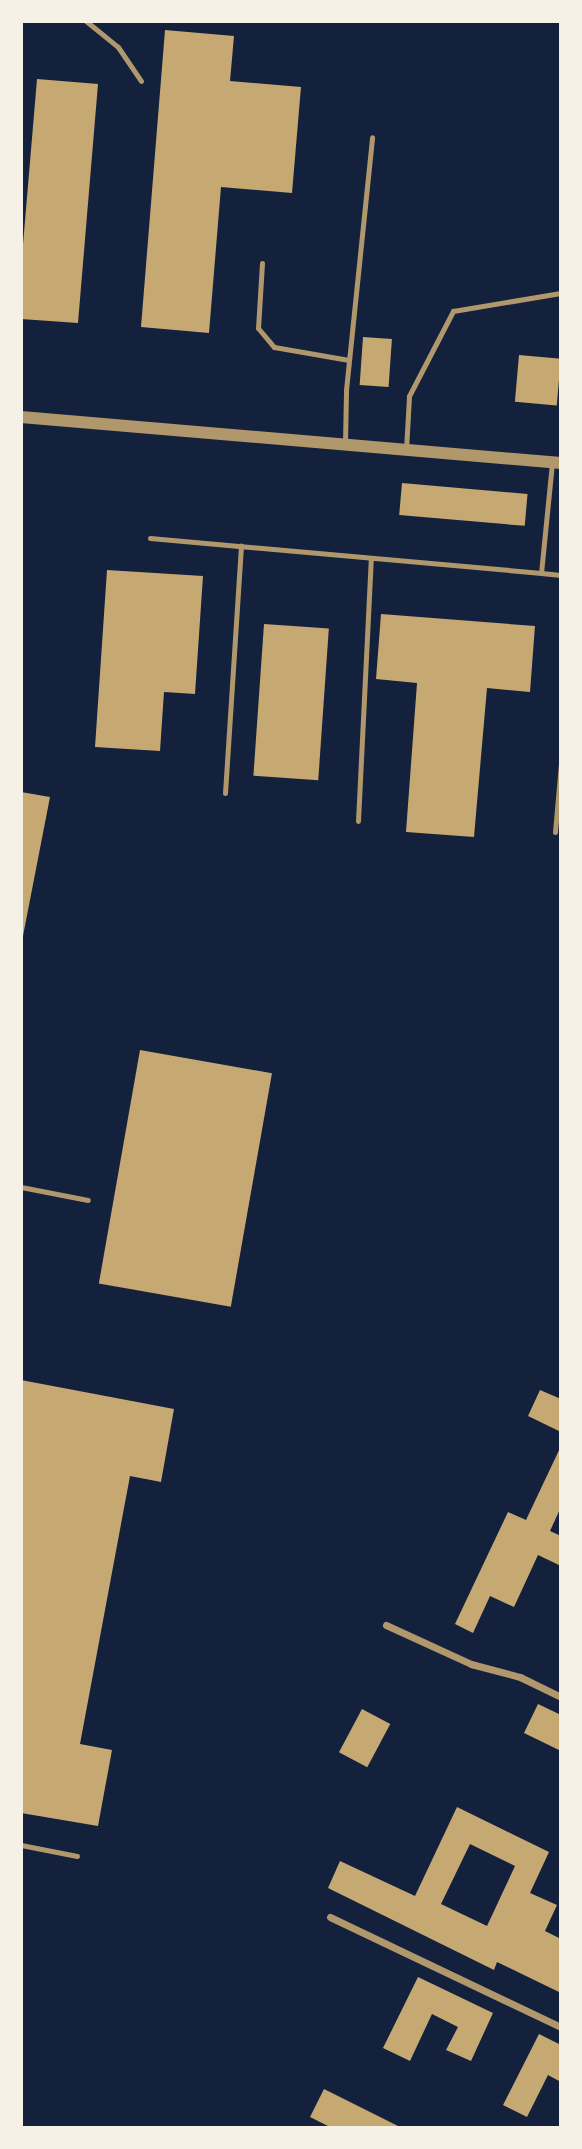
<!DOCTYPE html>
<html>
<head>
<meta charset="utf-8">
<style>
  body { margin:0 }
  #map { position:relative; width:582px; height:2149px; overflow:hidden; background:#14213d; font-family:"Source Sans 3",sans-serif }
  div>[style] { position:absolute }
  .building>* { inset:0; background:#c6a872; transform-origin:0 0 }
  .service>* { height:5px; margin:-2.5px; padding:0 2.5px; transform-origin:2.5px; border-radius:2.5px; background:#b1986c }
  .minor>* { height:7px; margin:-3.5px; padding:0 3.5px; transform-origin:3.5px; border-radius:3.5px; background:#b1986c }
  .tertiary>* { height:12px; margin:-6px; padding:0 6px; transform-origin:6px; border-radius:6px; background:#b1986c }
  span { translate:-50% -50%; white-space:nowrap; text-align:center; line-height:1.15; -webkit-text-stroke:7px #f6f1e7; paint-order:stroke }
  .frame { position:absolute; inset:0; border:23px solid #f6f1e7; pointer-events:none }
</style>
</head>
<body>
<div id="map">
  <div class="building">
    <div style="clip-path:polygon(165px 30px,234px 36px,230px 81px,301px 87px,292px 193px,221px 187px,209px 333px,141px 327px)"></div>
    <div style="clip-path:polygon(37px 79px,98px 84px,78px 323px,21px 319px,21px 268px)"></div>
    <div style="left:363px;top:337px;width:29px;height:48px;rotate:4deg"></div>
    <div style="left:519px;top:355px;width:42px;height:47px;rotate:5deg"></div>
    <div style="left:402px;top:483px;width:126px;height:32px;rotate:5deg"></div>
    <div style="clip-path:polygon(107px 570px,203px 576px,195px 694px,164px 692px,160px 751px,95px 747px)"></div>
    <div style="clip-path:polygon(381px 614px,535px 626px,530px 692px,487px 688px,474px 837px,406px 832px,417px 683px,376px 679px)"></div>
    <div style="left:264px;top:624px;width:65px;height:152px;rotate:4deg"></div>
    <div style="clip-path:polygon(21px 792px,50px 797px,22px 941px,21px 941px)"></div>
    <div style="left:140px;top:1050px;width:134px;height:237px;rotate:10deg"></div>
    <div style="clip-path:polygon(21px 1380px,174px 1409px,161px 1482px,130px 1476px,80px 1744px,112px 1750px,98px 1826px,21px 1813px)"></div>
    <div style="clip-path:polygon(540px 1390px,561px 1399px,561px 1432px,528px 1416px)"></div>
    <div style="clip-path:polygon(561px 1446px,561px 1507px,550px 1531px,561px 1536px,561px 1566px,538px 1555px,514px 1607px,490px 1596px,473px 1633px,455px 1624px,508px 1512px,526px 1520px)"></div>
    <div style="clip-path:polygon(538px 1704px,561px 1715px,561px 1751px,524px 1733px)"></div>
    <div style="left:362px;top:1709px;width:32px;height:49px;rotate:28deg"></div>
    <div style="clip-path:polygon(evenodd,457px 1807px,549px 1852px,530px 1893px,557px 1905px,545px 1931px,561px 1939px,561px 1993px,497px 1962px,494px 1970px,328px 1888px,340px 1861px,415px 1896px,457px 1807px,470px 1844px,515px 1866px,487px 1926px,441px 1904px,470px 1844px)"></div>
    <div style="clip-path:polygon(418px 1977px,493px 2013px,471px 2061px,446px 2050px,458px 2027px,432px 2014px,410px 2061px,383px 2048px)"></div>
    <div style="clip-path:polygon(539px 2034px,561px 2045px,561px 2082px,548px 2075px,527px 2117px,503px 2105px)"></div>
    <div style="clip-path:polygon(324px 2089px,402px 2128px,332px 2128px,310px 2117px)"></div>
  </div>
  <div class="service">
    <div style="left:86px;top:21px;width:41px;rotate:39.1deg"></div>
    <div style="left:118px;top:47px;width:41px;rotate:55.9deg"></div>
    <div style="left:262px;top:263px;width:65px;rotate:93.5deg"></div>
    <div style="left:258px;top:328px;width:25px;rotate:50deg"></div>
    <div style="left:274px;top:347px;width:76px;rotate:9.8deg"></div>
    <div style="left:345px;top:444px;width:54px;rotate:-88.9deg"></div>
    <div style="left:346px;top:390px;width:254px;rotate:-84.1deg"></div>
    <div style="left:406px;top:450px;width:54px;rotate:-86.8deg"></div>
    <div style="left:409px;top:396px;width:96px;rotate:-62.6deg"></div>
    <div style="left:453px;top:311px;width:109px;rotate:-9.5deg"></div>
    <div style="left:150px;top:538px;width:393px;rotate:5.1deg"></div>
    <div style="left:541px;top:573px;width:112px;rotate:-84.3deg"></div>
    <div style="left:541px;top:573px;width:20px;rotate:6deg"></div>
    <div style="left:225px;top:793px;width:248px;rotate:-86.3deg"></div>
    <div style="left:358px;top:821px;width:263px;rotate:-87.2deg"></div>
    <div style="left:555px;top:832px;width:69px;rotate:-85deg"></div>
    <div style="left:21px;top:1187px;width:68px;rotate:11deg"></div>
    <div style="left:21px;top:1845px;width:57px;rotate:11.1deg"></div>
  </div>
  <div class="minor">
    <div style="left:386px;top:1625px;width:94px;rotate:24.6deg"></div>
    <div style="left:471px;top:1664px;width:51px;rotate:14.9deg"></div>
    <div style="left:520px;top:1677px;width:46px;rotate:26deg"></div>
    <div style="left:330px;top:1917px;width:256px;rotate:25.5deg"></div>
  </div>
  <div class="tertiary">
    <div style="left:21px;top:417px;width:542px;rotate:4.87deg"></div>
  </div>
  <div class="frame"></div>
</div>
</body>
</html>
